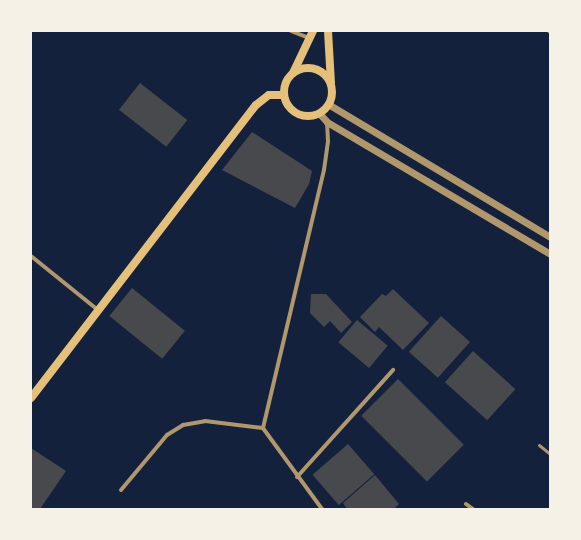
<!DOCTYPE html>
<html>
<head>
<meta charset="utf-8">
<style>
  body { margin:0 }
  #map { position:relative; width:581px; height:540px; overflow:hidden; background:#14213d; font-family:"Times New Roman",serif }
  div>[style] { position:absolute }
  .building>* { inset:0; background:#48494c; transform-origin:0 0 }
  .service>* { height:3px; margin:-1.5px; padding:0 1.5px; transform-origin:1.5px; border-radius:1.5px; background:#b1986c }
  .minor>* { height:4px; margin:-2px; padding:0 2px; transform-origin:2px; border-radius:2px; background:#b1986c }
  .tertiary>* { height:7px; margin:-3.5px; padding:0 3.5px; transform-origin:3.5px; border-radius:3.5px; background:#b1986c }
  .secondary>* { height:8px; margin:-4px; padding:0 4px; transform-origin:4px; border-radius:4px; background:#e5c07b }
  .secondary>.ring { margin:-4px; padding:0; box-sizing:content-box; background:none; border:8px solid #e5c07b; border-radius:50% }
  span { translate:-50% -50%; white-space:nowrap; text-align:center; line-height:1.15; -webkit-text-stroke:3px #f6f1e7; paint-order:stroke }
  .frame { position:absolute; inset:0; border:32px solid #f6f1e7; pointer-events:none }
</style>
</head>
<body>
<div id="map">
  <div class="building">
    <div style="left:140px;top:83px;width:60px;height:34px;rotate:38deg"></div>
    <div style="clip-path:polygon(252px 132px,312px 171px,309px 184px,295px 208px,222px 170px)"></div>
    <div style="left:132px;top:288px;width:68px;height:36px;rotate:39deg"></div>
    <div style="clip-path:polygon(393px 289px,429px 323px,403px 350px,379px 327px,375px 332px,360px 317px,382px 294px,386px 296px)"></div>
    <div style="clip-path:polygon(311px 294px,326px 294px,352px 322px,341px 333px,330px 321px,324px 327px,310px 313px)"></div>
    <div style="left:441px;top:316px;width:39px;height:48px;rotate:42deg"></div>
    <div style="left:357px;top:320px;width:40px;height:29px;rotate:40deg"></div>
    <div style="left:473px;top:351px;width:57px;height:42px;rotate:42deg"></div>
    <div style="left:398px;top:379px;width:93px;height:52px;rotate:45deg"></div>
    <div style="left:348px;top:444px;width:40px;height:47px;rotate:49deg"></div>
    <div style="clip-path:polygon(31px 448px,66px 471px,40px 509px,31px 509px)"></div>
    <div style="clip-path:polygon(375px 475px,399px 504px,394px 509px,347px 509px,343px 503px)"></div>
  </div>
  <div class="service">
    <div style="left:539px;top:445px;width:14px;rotate:39deg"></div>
  </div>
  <div class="minor">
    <div style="left:291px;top:31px;width:19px;rotate:21deg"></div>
    <div style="left:549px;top:31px;width:1px;rotate:45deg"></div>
    <div style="left:31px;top:256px;width:86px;rotate:38.9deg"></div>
    <div style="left:297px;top:477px;width:144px;rotate:-48.1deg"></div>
    <div style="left:121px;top:490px;width:72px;rotate:-50.1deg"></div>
    <div style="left:167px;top:435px;width:19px;rotate:-32deg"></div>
    <div style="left:183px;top:425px;width:22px;rotate:-10deg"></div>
    <div style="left:205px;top:421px;width:58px;rotate:6.9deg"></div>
    <div style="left:466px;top:504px;width:9px;rotate:36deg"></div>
    <div style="left:322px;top:509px;width:100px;rotate:-126.1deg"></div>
    <div style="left:263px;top:428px;width:265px;rotate:-76.7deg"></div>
    <div style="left:324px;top:170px;width:29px;rotate:-82deg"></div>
    <div style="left:328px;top:141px;width:19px;rotate:-93deg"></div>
  </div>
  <div class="tertiary">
    <div style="left:328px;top:104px;width:259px;rotate:30.9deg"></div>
    <div style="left:319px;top:113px;width:12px;rotate:48deg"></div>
    <div style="left:327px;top:122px;width:259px;rotate:30.6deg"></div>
  </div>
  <div class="secondary">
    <div style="left:328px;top:31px;width:52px;rotate:86.7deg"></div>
    <div class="ring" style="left:284px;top:68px;width:40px;height:40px"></div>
    <div style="left:293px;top:73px;width:47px;rotate:-64.5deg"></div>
    <div style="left:31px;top:398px;width:369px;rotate:-52.5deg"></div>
    <div style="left:256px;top:105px;width:16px;rotate:-38deg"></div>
    <div style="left:269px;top:95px;width:15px"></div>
  </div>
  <div class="frame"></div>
</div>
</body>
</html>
